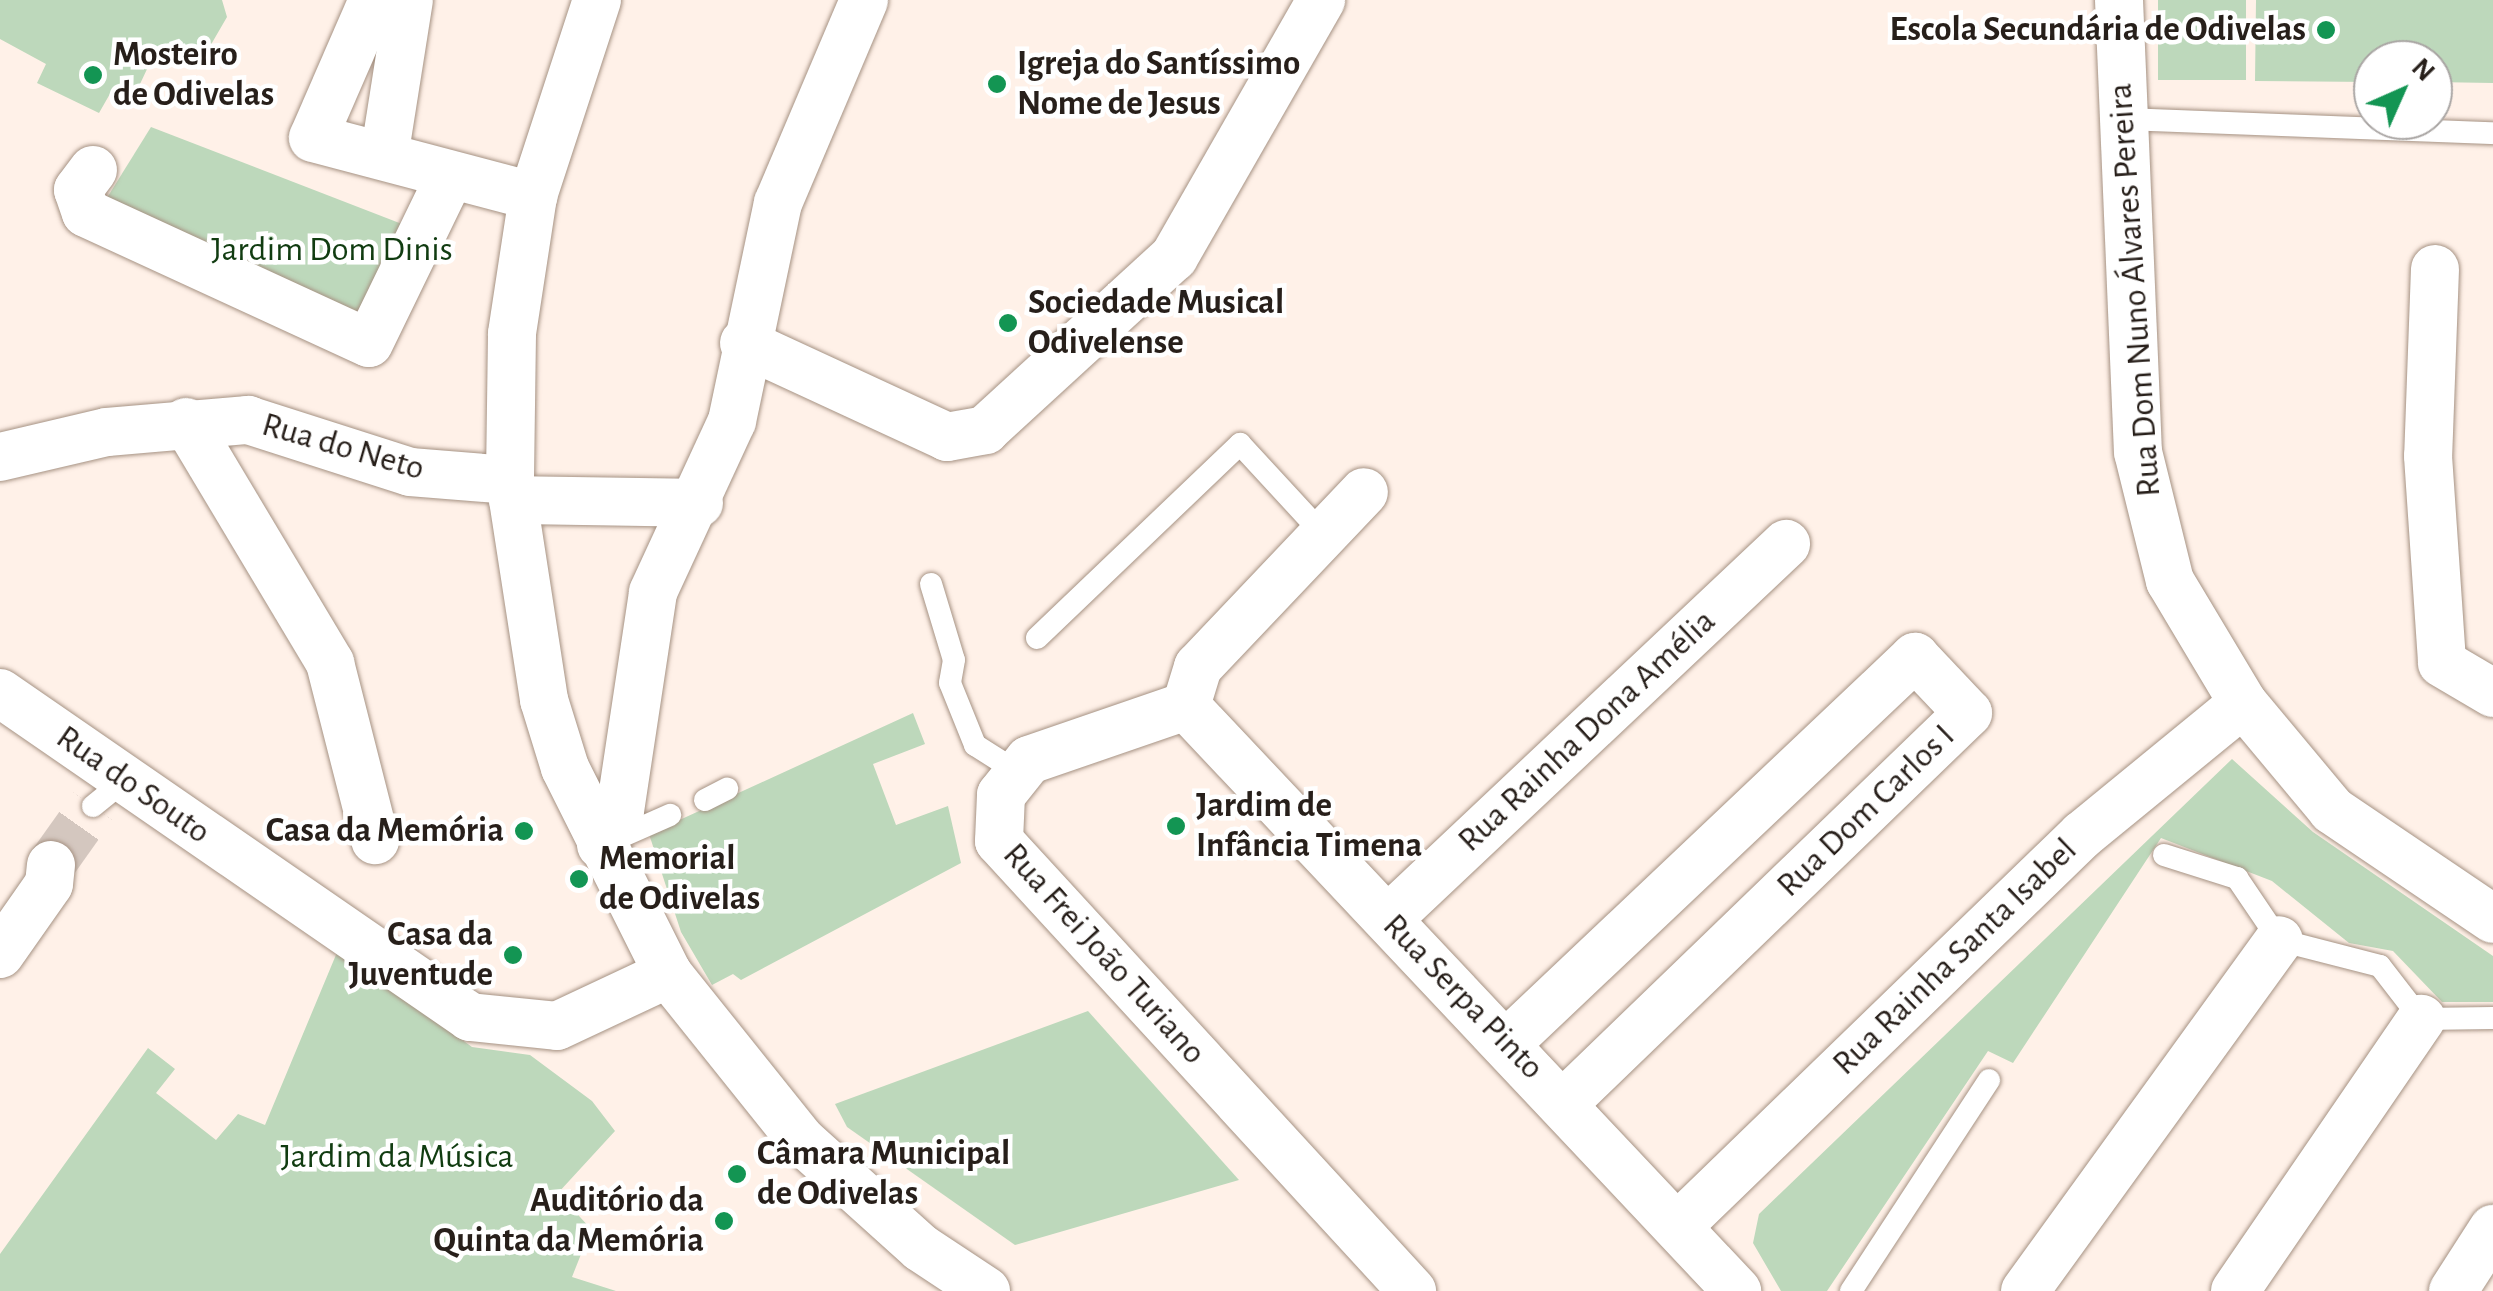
<!DOCTYPE html>
<html>
<head>
<meta charset="utf-8">
<style>
  body { margin:0 }
  #map { position:relative; width:2493px; height:1291px; overflow:hidden; background:#fff1e8; font-family:"Alegreya Sans",sans-serif }
  div>[style] { position:absolute }
  .green>* { inset:0; background:#bdd8bb; transform-origin:0 0 }
  .street-tunnel>* { height:48px; margin-top:-24px; transform-origin:0; background:repeating-linear-gradient(90deg,#d4c7bf 0 48px,transparent 0 72px) }
  .roads { filter:drop-shadow(0 0 2px #a69283) drop-shadow(0 0 2px #a69283) }
  .lane>* { height:22px; margin:-11px; padding:0 11px; transform-origin:11px; border-radius:11px; background:#fff }
  .street>* { height:48px; margin:-24px; padding:0 24px; transform-origin:24px; border-radius:24px; background:#fff }
  .dots>* { width:28px; height:28px; translate:-50% -50%; box-sizing:border-box; border:5px solid #fff; border-radius:50% }
  span { translate:-50% -50%; white-space:nowrap; text-align:center; line-height:1.15; -webkit-text-stroke:9px #fff; paint-order:stroke }
  .poi-label { font-size:35px; color:#271f1a; font-weight:700 }
  .right { translate:-100% -50%; text-align:right }
  .left { translate:0 -50%; text-align:left }
  .park-label { font-size:35px; color:#113c11 }
  .street-label { font-size:35px; color:#271f1a }
  .north { position:absolute; left:2353px; top:40px; width:100px; height:100px; box-sizing:border-box; background:#fff; border:2px solid #a9a5a3; border-radius:50%; rotate:45deg; font-size:28px; font-weight:700; line-height:40px; text-align:center; color:#271f1a }
  .north::after { content:''; display:block; margin:auto; width:35px; height:45px; background:#139553; clip-path:polygon(50% 0,100% 100%,50% 72%,0 100%) }
</style>
</head>
<body>
<div id="map">
  <div class="green">
    <div style="clip-path:polygon(0 0,222px 0,227px 17px,209px 48px,174px 49px,148px 67px,132px 101px,111px 92px,99px 113px,37px 83px,46px 64px,0 39px)"></div>
    <div style="left:2158px;top:0;width:88px;height:80px"></div>
    <div style="clip-path:polygon(2256px 0,2493px 0,2493px 83px,2433px 82px,2433px 60px,2373px 60px,2373px 82px,2255px 81px)"></div>
    <div style="clip-path:polygon(151px 127px,402px 224px,364px 320px,105px 201px)"></div>
    <div style="clip-path:polygon(913px 713px,925px 744px,873px 764px,896px 825px,948px 806px,961px 863px,741px 980px,733px 974px,712px 985px,681px 932px,649px 834px)"></div>
    <div style="clip-path:polygon(2232px 759px,2313px 832px,2493px 956px,2493px 1002px,2442px 1002px,2393px 951px,2349px 943px,2272px 881px,2161px 838px,2013px 1063px,1988px 1051px,1827px 1291px,1781px 1291px,1753px 1243px,1759px 1214px)"></div>
    <div style="clip-path:polygon(338px 950px,472px 1047px,530px 1055px,592px 1101px,615px 1131px,558px 1193px,591px 1229px,572px 1277px,616px 1291px,0 1291px,0 1254px,148px 1048px,175px 1069px,156px 1093px,216px 1140px,238px 1114px,265px 1125px)"></div>
    <div style="clip-path:polygon(1088px 1011px,1239px 1180px,1015px 1245px,847px 1127px,835px 1104px)"></div>
  </div>
  <div class="street-tunnel">
    <div style="left:51px;top:865px;width:72px;rotate:-54.6deg"></div>
  </div>
  <div class="roads">
    <div class="lane">
      <div style="left:2123px;top:119px;width:370px;rotate:2.2deg"></div>
      <div style="left:931px;top:584px;width:79px;rotate:73.2deg"></div>
      <div style="left:954px;top:660px;width:23px;rotate:100deg"></div>
      <div style="left:950px;top:683px;width:67px;rotate:68deg"></div>
      <div style="left:975px;top:745px;width:49px;rotate:32.4deg"></div>
      <div style="left:1037px;top:638px;width:281px;rotate:-43.7deg"></div>
      <div style="left:1240px;top:444px;width:121px;rotate:47.3deg"></div>
      <div style="left:705px;top:800px;width:25px;rotate:-27deg"></div>
      <div style="left:93px;top:806px;width:41px;rotate:-39.1deg"></div>
      <div style="left:609px;top:842px;width:67px;rotate:-23.9deg"></div>
      <div style="left:2164px;top:855px;width:77px;rotate:17.5deg"></div>
      <div style="left:2237px;top:878px;width:75px;rotate:55.9deg"></div>
      <div style="left:2279px;top:940px;width:104px;rotate:14.4deg"></div>
      <div style="left:2380px;top:966px;width:67px;rotate:52.3deg"></div>
      <div style="left:2421px;top:1019px;width:72px;rotate:-0.8deg"></div>
      <div style="left:1851px;top:1291px;width:252px;rotate:-56.8deg"></div>
    </div>
    <div class="street">
      <div style="left:373px;top:0;width:150px;rotate:113.5deg"></div>
      <div style="left:313px;top:138px;width:228px;rotate:14.8deg"></div>
      <div style="left:597px;top:0;width:206px;rotate:108.1deg"></div>
      <div style="left:533px;top:196px;width:140px;rotate:98.7deg"></div>
      <div style="left:512px;top:334px;width:146px;rotate:90.8deg"></div>
      <div style="left:510px;top:480px;width:223px;rotate:81.2deg"></div>
      <div style="left:544px;top:700px;width:71px;rotate:72.8deg"></div>
      <div style="left:565px;top:768px;width:230px;rotate:63.4deg"></div>
      <div style="left:668px;top:974px;width:213px;rotate:51.3deg"></div>
      <div style="left:801px;top:1140px;width:161px;rotate:42deg"></div>
      <div style="left:921px;top:1248px;width:78px;rotate:33.5deg"></div>
      <div style="left:2119px;top:0;width:452px;rotate:87.6deg"></div>
      <div style="left:2138px;top:452px;width:133px;rotate:76.1deg"></div>
      <div style="left:2170px;top:581px;width:142px;rotate:59.1deg"></div>
      <div style="left:2243px;top:703px;width:139px;rotate:50.2deg"></div>
      <div style="left:2332px;top:810px;width:194px;rotate:34.1deg"></div>
      <div style="left:385px;top:151px;width:153px;rotate:-81deg"></div>
      <div style="left:93px;top:170px;width:25px;rotate:127deg"></div>
      <div style="left:78px;top:190px;width:24px;rotate:71deg"></div>
      <div style="left:86px;top:213px;width:311px;rotate:24.7deg"></div>
      <div style="left:369px;top:343px;width:186px;rotate:-64.1deg"></div>
      <div style="left:2435px;top:269px;width:187px;rotate:92.1deg"></div>
      <div style="left:2428px;top:456px;width:207px;rotate:86.1deg"></div>
      <div style="left:2442px;top:663px;width:59px;rotate:30.5deg"></div>
      <div style="left:744px;top:343px;width:224px;rotate:24.8deg"></div>
      <div style="left:947px;top:437px;width:39px;rotate:-10deg"></div>
      <div style="left:985px;top:430px;width:256px;rotate:-42.5deg"></div>
      <div style="left:1174px;top:257px;width:296px;rotate:-60.2deg"></div>
      <div style="left:186px;top:422px;width:281px;rotate:59.1deg"></div>
      <div style="left:330px;top:663px;width:183px;rotate:75.7deg"></div>
      <div style="left:0;top:457px;width:110px;rotate:-13.2deg"></div>
      <div style="left:107px;top:432px;width:142px;rotate:-4.9deg"></div>
      <div style="left:248px;top:420px;width:170px;rotate:17.8deg"></div>
      <div style="left:410px;top:472px;width:100px;rotate:4.6deg"></div>
      <div style="left:513px;top:500px;width:186px;rotate:0.9deg"></div>
      <div style="left:0;top:693px;width:571px;rotate:34.58deg"></div>
      <div style="left:470px;top:1017px;width:87px;rotate:5.9deg"></div>
      <div style="left:557px;top:1026px;width:123px;rotate:-25.1deg"></div>
      <div style="left:1186px;top:706px;width:166px;rotate:161deg"></div>
      <div style="left:1029px;top:760px;width:45px;rotate:128.7deg"></div>
      <div style="left:1001px;top:795px;width:46px;rotate:92.5deg"></div>
      <div style="left:999px;top:841px;width:611px;rotate:47.45deg"></div>
      <div style="left:1186px;top:706px;width:804px;rotate:46.71deg"></div>
      <div style="left:1186px;top:706px;width:41px;rotate:-72.9deg"></div>
      <div style="left:1198px;top:667px;width:241px;rotate:-46.5deg"></div>
      <div style="left:601px;top:845px;width:39px;rotate:-61deg"></div>
      <div style="left:620px;top:811px;width:221px;rotate:-81.4deg"></div>
      <div style="left:653px;top:592px;width:188px;rotate:-65.2deg"></div>
      <div style="left:732px;top:421px;width:223px;rotate:-78.1deg"></div>
      <div style="left:778px;top:203px;width:220px;rotate:-67deg"></div>
      <div style="left:1388px;top:919px;width:547px;rotate:-43.3deg"></div>
      <div style="left:0;top:954px;width:85px;rotate:-55deg"></div>
      <div style="left:49px;top:884px;width:19px;rotate:-84deg"></div>
      <div style="left:1507px;top:1043px;width:562px;rotate:-43.41deg"></div>
      <div style="left:1915px;top:657px;width:77px;rotate:46.6deg"></div>
      <div style="left:1968px;top:713px;width:562px;rotate:136.01deg"></div>
      <div style="left:1679px;top:1225px;width:561px;rotate:-44.06deg"></div>
      <div style="left:2082px;top:835px;width:208px;rotate:-39.3deg"></div>
      <div style="left:2025px;top:1291px;width:433px;rotate:-54.1deg"></div>
      <div style="left:2235px;top:1291px;width:330px;rotate:-55.6deg"></div>
      <div style="left:2453px;top:1291px;width:74px;rotate:-57.2deg"></div>
    </div>
  </div>
  <div class="dots">
    <div style="left:2326px;top:30px;background:#139553"></div>
    <div style="left:93px;top:75px;background:#139553"></div>
    <div style="left:997px;top:84px;background:#139553"></div>
    <div style="left:1008px;top:323px;background:#139553"></div>
    <div style="left:1176px;top:826px;background:#139553"></div>
    <div style="left:524px;top:831px;background:#139553"></div>
    <div style="left:579px;top:879px;background:#139553"></div>
    <div style="left:513px;top:955px;background:#139553"></div>
    <div style="left:737px;top:1174px;background:#139553"></div>
    <div style="left:724px;top:1221px;background:#139553"></div>
  </div>
  <div class="poi-label">
    <span class="right" style="left:2306px;top:30px">Escola Secundária de Odivelas</span>
    <span class="left" style="left:113px;top:75px">Mosteiro<br>de Odivelas</span>
    <span class="left" style="left:1017px;top:84px">Igreja do Santíssimo<br>Nome de Jesus</span>
    <span class="left" style="left:1028px;top:323px">Sociedade Musical<br>Odivelense</span>
    <span class="left" style="left:1196px;top:826px">Jardim de<br>Infância Timena</span>
    <span class="right" style="left:504px;top:831px">Casa da Memória</span>
    <span class="left" style="left:599px;top:879px">Memorial<br>de Odivelas</span>
    <span class="right" style="left:493px;top:955px">Casa da<br>Juventude</span>
    <span class="left" style="left:757px;top:1174px">Câmara Municipal<br>de Odivelas</span>
    <span class="right" style="left:704px;top:1221px">Auditório da<br>Quinta da Memória</span>
  </div>
  <div class="park-label">
    <span style="left:332px;top:250px">Jardim Dom Dinis</span>
    <span style="left:397px;top:1157px">Jardim da Música</span>
  </div>
  <div class="street-label">
    <span style="left:2135px;top:290px;rotate:-94deg">Rua Dom Nuno Álvares Pereira</span>
    <span style="left:343px;top:447px;rotate:16deg">Rua do Neto</span>
    <span style="left:1587px;top:731px;rotate:-43deg">Rua Rainha Dona Amélia</span>
    <span style="left:133px;top:785px;rotate:35deg">Rua do Souto</span>
    <span style="left:1866px;top:811px;rotate:-44deg">Rua Dom Carlos I</span>
    <span style="left:1104px;top:954px;rotate:48deg">Rua Frei João Turiano</span>
    <span style="left:1955px;top:957px;rotate:-44deg">Rua Rainha Santa Isabel</span>
    <span style="left:1463px;top:997px;rotate:46deg">Rua Serpa Pinto</span>
  </div>
  <div class="north">N</div>
</div>
</body>
</html>
